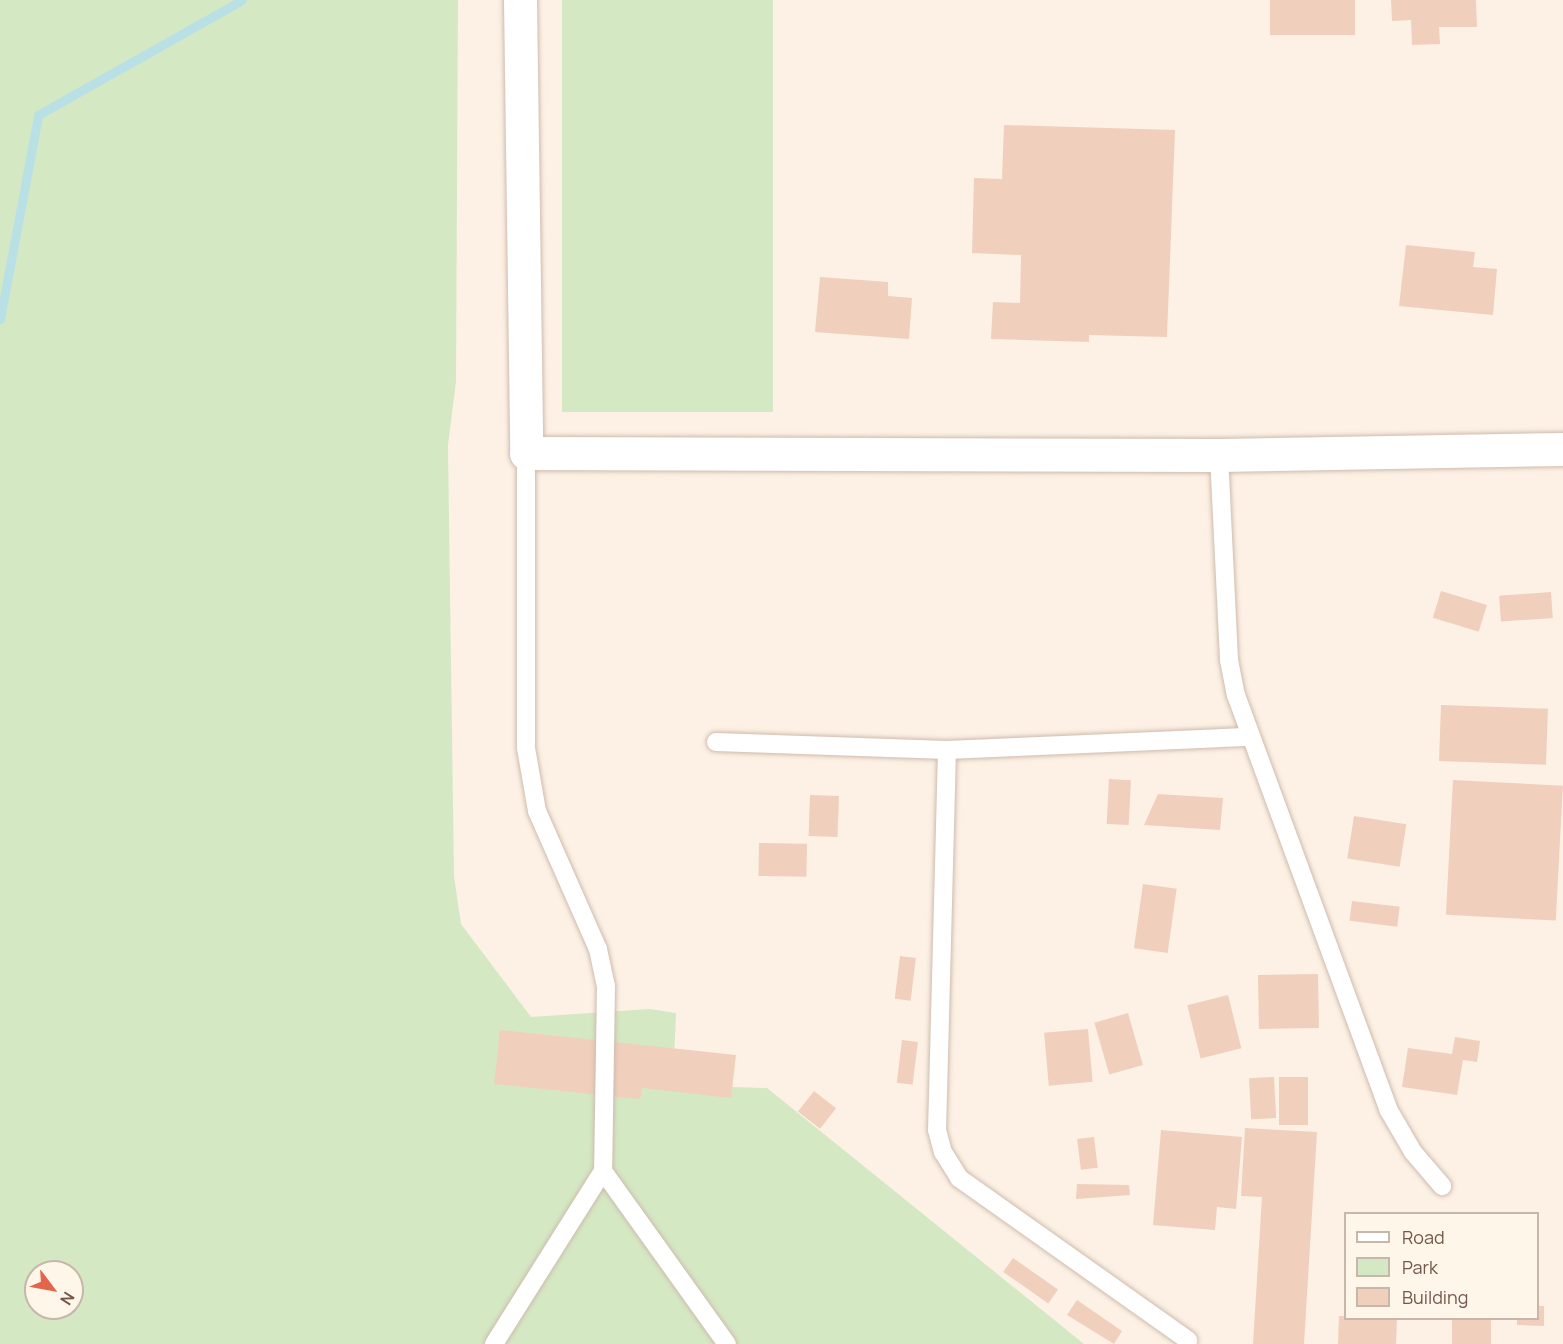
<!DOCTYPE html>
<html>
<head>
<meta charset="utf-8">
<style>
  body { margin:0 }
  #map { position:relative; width:1563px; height:1344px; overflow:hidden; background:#fcf1e4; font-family:Manrope,sans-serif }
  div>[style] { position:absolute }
  .green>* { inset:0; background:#d4e9c3; transform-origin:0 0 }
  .stream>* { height:9px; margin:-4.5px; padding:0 4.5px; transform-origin:4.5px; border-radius:4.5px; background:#b9e0e5 }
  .building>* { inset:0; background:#f0cfbc; transform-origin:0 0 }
  .roads { filter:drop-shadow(0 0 2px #cfbbae) drop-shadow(0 0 2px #cfbbae) }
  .service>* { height:18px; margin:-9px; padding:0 9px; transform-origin:9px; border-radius:9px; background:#fff }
  .minor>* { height:33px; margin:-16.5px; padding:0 16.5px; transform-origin:16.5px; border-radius:16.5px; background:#fff }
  span { translate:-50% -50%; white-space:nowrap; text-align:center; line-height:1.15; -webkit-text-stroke:4.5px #fff6ea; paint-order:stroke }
  .legend { position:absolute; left:1344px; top:1212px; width:195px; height:108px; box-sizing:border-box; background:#fff6ea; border:2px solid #c7b6aa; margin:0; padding:8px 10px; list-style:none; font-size:18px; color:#73574a }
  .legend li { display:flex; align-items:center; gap:12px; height:30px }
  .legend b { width:30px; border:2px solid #c7b6aa }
  .north { position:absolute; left:24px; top:1260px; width:60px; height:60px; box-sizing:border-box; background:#fff6ea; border:2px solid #c7b6aa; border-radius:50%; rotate:122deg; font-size:16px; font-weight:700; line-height:24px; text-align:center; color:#73574a }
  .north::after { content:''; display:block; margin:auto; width:21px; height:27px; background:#e3664c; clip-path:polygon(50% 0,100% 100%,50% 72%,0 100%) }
</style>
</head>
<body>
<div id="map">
  <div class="green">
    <div style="clip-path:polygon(evenodd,0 0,458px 0,456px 382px,448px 445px,454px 876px,461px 924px,531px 1017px,650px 1009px,676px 1013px,673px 1085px,767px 1088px,1084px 1344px,0 1344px,0 0,36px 1272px,72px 1272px,72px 1308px,36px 1308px,36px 1272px)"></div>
    <div style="left:562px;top:0;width:211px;height:412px"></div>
  </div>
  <div class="stream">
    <div style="left:0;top:319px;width:208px;rotate:-79.4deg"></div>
    <div style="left:38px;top:115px;width:234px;rotate:-29.4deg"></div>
  </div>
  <div class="building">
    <div style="left:1270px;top:0;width:85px;height:35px"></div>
    <div style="clip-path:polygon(1391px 0,1476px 0,1477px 27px,1439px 27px,1440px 44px,1412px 45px,1411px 20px,1392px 21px)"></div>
    <div style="clip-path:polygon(1004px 125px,1175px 130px,1167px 337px,1089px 335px,1089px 342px,991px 339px,993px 302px,1020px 303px,1021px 255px,972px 253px,974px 178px,1002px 179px)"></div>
    <div style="clip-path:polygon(1406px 245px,1475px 252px,1473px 267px,1497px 269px,1493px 315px,1399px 306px)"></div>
    <div style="clip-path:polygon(820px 277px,888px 282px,888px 296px,912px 298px,909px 339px,815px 332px)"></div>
    <div style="left:1441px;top:591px;width:48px;height:28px;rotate:17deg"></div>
    <div style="left:1551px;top:592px;width:26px;height:52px;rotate:86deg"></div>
    <div style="left:1441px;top:705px;width:107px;height:56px;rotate:2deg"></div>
    <div style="left:1109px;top:779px;width:22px;height:45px;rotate:3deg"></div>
    <div style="left:1453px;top:780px;width:110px;height:135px;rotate:3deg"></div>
    <div style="clip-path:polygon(1158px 794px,1223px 798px,1220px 830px,1144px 825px)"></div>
    <div style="left:810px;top:795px;width:29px;height:41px;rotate:2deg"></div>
    <div style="left:1354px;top:816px;width:53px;height:43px;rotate:9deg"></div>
    <div style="left:759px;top:843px;width:48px;height:33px;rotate:1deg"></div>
    <div style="left:1143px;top:884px;width:34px;height:65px;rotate:8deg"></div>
    <div style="left:1352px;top:901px;width:48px;height:20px;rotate:7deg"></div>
    <div style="left:900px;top:956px;width:16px;height:43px;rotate:7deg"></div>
    <div style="left:1318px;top:974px;width:54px;height:60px;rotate:89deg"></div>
    <div style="left:1228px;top:995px;width:55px;height:42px;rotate:76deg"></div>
    <div style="left:1128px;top:1013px;width:54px;height:35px;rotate:74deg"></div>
    <div style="left:1088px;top:1029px;width:53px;height:44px;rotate:85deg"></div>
    <div style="clip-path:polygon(500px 1030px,736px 1055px,731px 1098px,642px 1088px,640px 1099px,494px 1084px)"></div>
    <div style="clip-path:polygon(1455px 1037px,1480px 1041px,1477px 1062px,1463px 1060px,1457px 1095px,1402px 1087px,1408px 1048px,1452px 1054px)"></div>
    <div style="left:902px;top:1040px;width:16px;height:43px;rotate:7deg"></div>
    <div style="left:1274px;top:1077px;width:41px;height:25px;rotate:87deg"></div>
    <div style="left:1279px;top:1077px;width:29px;height:48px"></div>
    <div style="left:814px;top:1091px;width:28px;height:26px;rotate:38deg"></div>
    <div style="clip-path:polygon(1245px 1128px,1317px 1132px,1304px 1344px,1253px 1344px,1262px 1197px,1241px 1196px)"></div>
    <div style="clip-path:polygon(1161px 1130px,1242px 1137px,1236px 1209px,1217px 1207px,1215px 1230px,1153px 1225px)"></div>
    <div style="left:1094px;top:1137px;width:31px;height:17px;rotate:83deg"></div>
    <div style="clip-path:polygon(1077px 1184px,1129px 1185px,1130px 1195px,1076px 1199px)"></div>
    <div style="left:1013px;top:1258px;width:55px;height:17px;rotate:35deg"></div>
    <div style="clip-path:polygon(1077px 1300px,1122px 1331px,1114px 1344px,1067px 1315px)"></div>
    <div style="clip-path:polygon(1538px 1306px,1544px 1306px,1544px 1326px,1517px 1325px,1517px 1318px,1538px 1318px)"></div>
    <div style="left:1339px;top:1316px;width:58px;height:28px;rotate:2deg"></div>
    <div style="left:1452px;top:1318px;width:39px;height:26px"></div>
  </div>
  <div class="roads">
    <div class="service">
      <div style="left:526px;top:453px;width:295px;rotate:90deg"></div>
      <div style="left:526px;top:748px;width:64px;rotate:80.1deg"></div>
      <div style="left:537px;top:811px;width:151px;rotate:66.2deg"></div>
      <div style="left:598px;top:949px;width:38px;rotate:78deg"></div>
      <div style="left:606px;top:986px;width:185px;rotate:90.9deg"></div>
      <div style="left:1219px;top:455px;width:205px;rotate:87.2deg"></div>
      <div style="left:1229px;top:660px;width:36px;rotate:79deg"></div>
      <div style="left:1236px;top:695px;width:441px;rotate:69.8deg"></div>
      <div style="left:1388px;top:1109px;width:50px;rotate:59.8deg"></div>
      <div style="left:1413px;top:1152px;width:45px;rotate:49.5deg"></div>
      <div style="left:716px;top:742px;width:231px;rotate:2deg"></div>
      <div style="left:947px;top:750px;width:303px;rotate:-2.5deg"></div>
      <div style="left:947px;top:750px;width:380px;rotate:91.5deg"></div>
      <div style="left:937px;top:1130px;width:23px;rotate:75deg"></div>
      <div style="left:943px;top:1152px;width:31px;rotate:58deg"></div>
      <div style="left:959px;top:1178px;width:281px;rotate:35.3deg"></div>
      <div style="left:494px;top:1344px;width:204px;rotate:-57.8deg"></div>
      <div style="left:603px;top:1171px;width:213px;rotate:54.4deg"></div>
    </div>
    <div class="minor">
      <div style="left:520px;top:0;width:453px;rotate:89.2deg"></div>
      <div style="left:526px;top:453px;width:693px;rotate:0.17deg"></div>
      <div style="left:1219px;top:455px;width:344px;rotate:-1deg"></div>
    </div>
  </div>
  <ul class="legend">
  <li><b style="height:8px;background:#fff"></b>Road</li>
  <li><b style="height:16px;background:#d4e9c3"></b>Park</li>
  <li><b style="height:16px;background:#f0cfbc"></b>Building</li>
  </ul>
  <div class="north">N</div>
</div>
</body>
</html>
